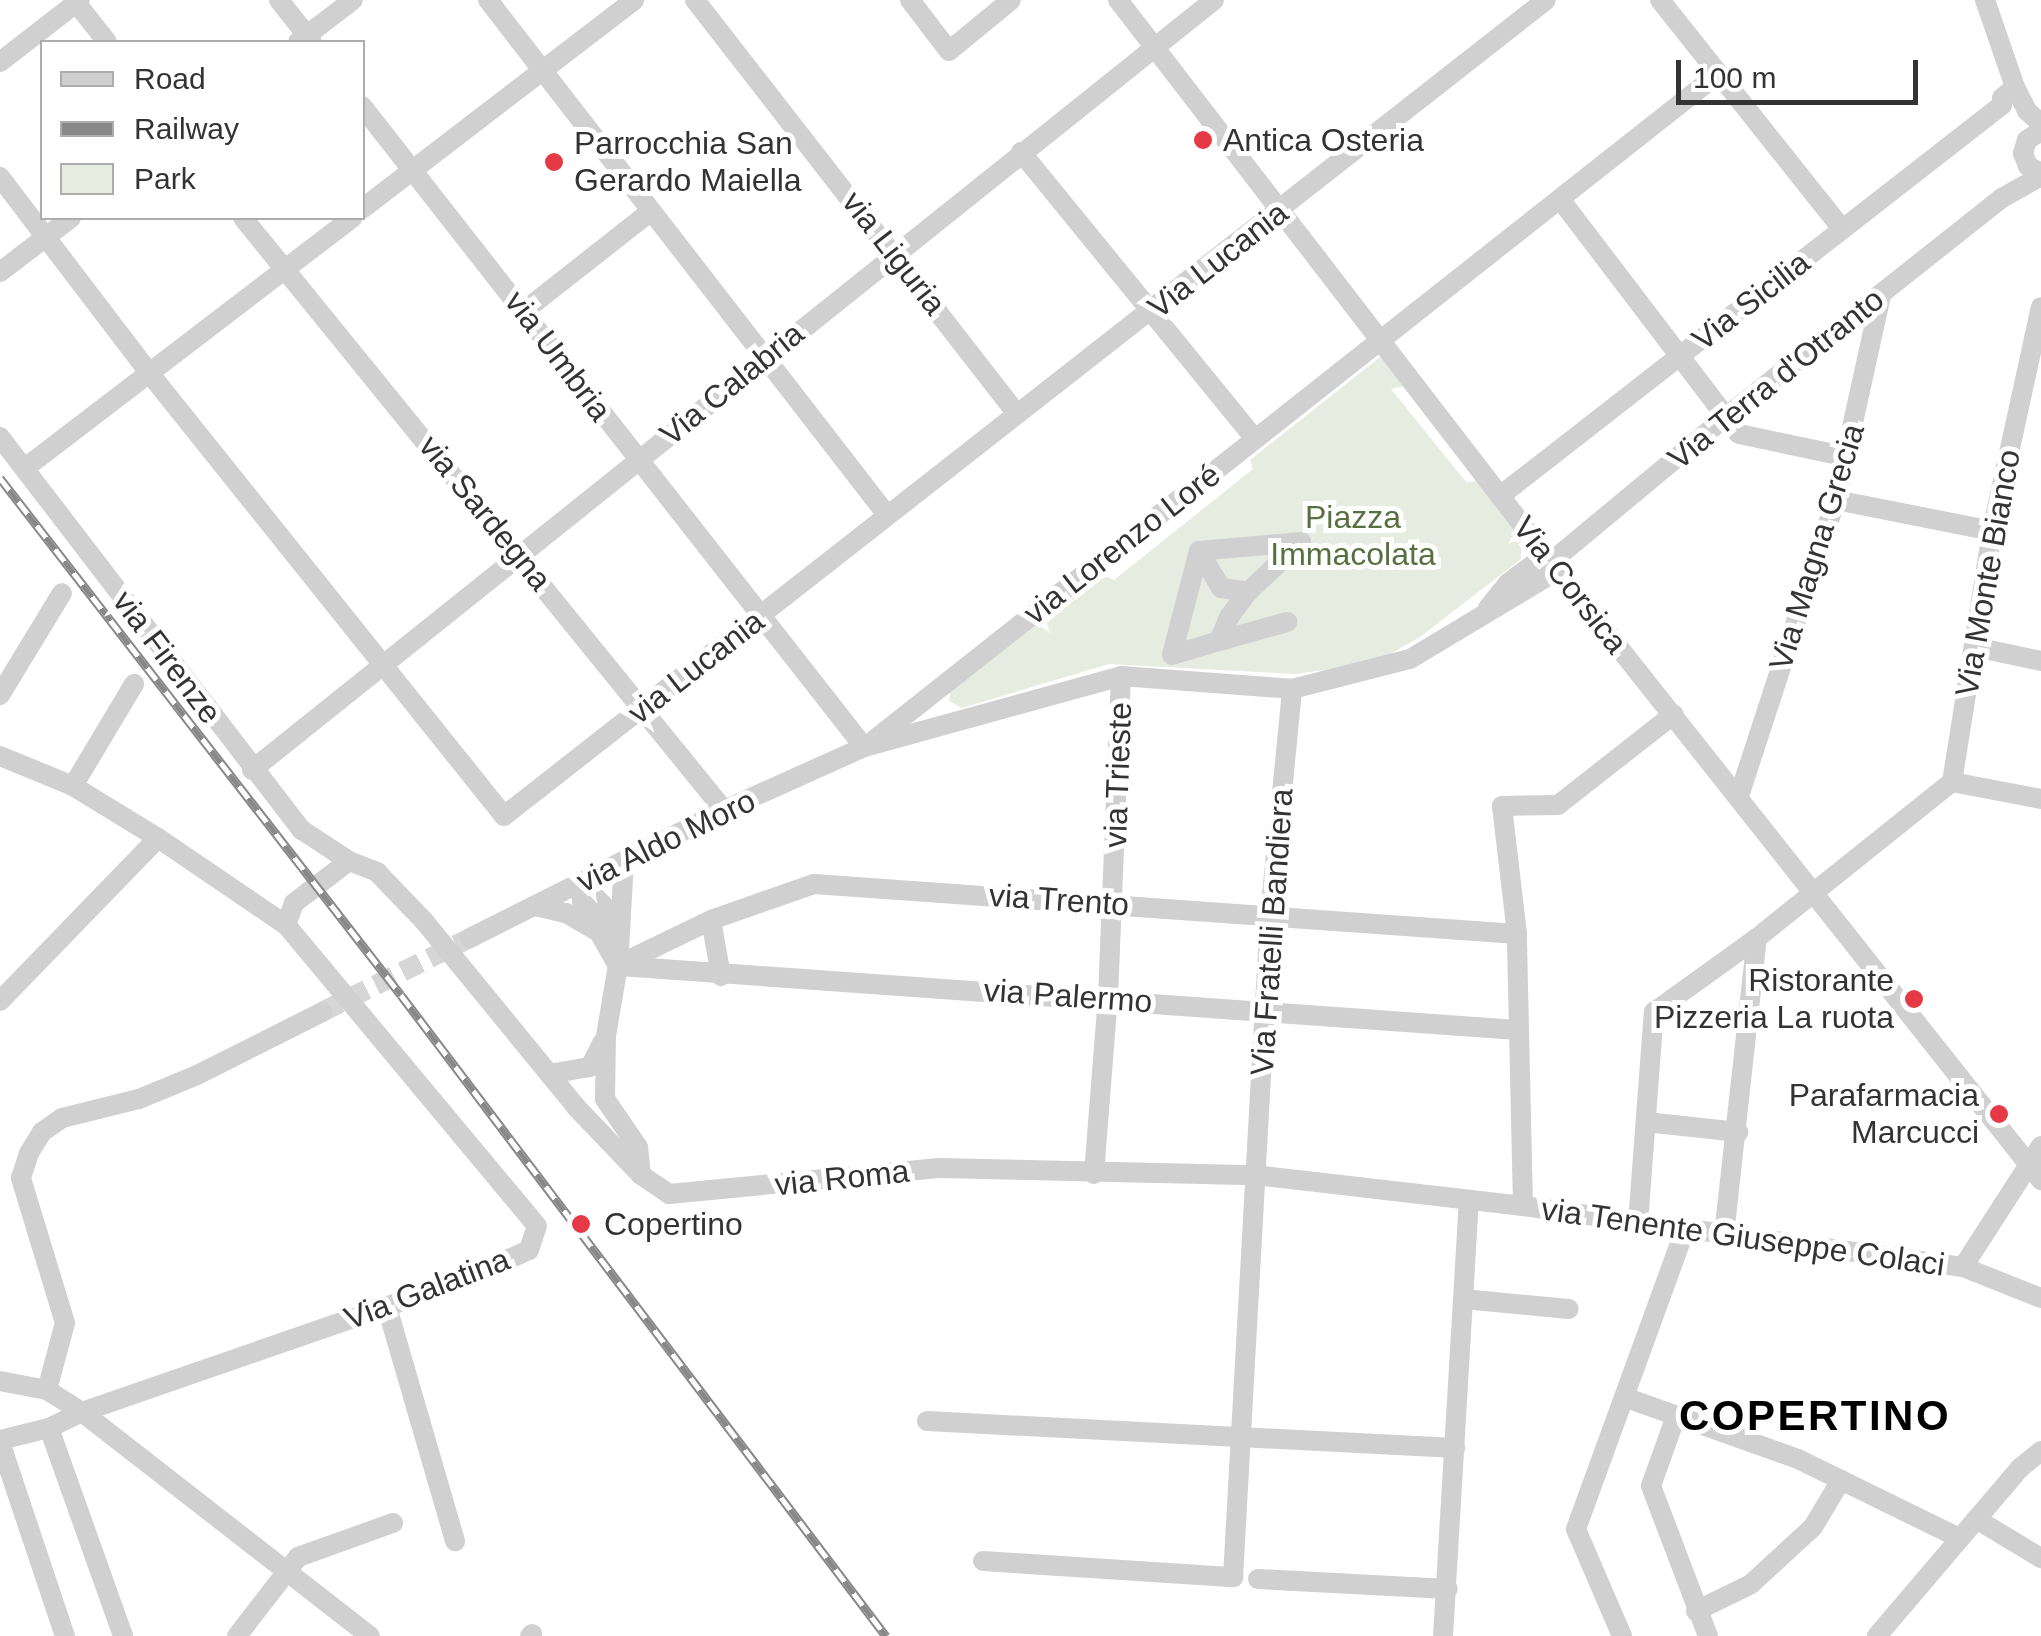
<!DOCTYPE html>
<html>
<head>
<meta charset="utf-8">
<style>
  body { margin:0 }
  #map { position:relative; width:2041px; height:1636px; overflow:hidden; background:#fff; font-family:Helvetica,sans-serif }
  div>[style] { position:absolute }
  .green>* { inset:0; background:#e6ecdf }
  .minor-tunnel>* { height:20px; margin-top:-10px; transform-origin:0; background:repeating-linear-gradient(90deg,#d6d6d6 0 20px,transparent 0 30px) }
  .minor>* { height:20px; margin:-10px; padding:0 10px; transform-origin:10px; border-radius:10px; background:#d0d0d0 }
  .rail>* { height:9px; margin-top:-4.5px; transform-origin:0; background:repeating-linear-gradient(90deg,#fff 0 15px,#888 0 30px); box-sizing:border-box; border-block:2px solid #888 }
  .dots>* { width:28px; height:28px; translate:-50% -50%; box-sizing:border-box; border:5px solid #fff; border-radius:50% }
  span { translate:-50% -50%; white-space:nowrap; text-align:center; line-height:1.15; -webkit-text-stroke:10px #fff; paint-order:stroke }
  .poi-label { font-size:32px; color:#333 }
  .left { translate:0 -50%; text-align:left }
  .right { translate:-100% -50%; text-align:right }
  .street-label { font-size:32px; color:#333 }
  .park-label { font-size:32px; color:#56703f }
  .district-label { font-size:42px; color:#000; font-weight:700; letter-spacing:2.5px }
  .legend { position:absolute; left:40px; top:40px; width:325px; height:180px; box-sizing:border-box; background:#fff; border:2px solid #adadad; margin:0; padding:12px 18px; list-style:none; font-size:30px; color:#333 }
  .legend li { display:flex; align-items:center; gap:20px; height:50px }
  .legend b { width:50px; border:2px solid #adadad }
  .scale { position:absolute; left:1676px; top:60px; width:242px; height:45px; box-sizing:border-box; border:5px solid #333; border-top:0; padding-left:12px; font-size:30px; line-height:35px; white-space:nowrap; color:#333; -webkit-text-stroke:8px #fff; paint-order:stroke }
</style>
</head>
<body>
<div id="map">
  <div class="green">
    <div style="clip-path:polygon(1380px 357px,1405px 386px,1391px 389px,1466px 482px,1477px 481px,1521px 537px,1521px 559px,1420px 637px,1388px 655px,1346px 667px,1295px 674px,1109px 664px,962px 708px,949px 701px,950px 691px,1094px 571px,1114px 580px,1253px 469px,1250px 460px)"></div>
  </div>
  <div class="minor-tunnel">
    <div style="left:322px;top:1012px;width:165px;rotate:-26.6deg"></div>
  </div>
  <div class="minor">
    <div style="left:74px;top:0;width:53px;rotate:51.8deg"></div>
    <div style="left:279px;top:0;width:53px;rotate:51.8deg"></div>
    <div style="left:488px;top:0;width:651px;rotate:52.23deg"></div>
    <div style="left:695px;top:0;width:524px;rotate:52.13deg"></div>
    <div style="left:910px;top:0;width:64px;rotate:52.6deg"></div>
    <div style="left:949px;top:51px;width:80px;rotate:-39.4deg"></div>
    <div style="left:1118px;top:0;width:709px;rotate:52.39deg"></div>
    <div style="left:1551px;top:562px;width:789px;rotate:51.59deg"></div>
    <div style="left:1660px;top:0;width:293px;rotate:51.5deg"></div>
    <div style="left:1985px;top:0;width:92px;rotate:71deg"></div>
    <div style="left:2015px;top:87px;width:27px;rotate:63deg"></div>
    <div style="left:2027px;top:111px;width:18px;rotate:41deg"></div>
    <div style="left:298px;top:42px;width:69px;rotate:-37.4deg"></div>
    <div style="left:0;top:62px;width:101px;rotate:-37.8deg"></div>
    <div style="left:362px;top:106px;width:814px;rotate:51.93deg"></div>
    <div style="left:2041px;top:131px;width:17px;rotate:147deg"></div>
    <div style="left:2027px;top:140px;width:14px;rotate:107deg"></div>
    <div style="left:2023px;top:153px;width:14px;rotate:69deg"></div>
    <div style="left:2028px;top:166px;width:15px;rotate:28deg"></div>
    <div style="left:1021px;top:152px;width:370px;rotate:50.8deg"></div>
    <div style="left:0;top:177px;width:248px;rotate:52.7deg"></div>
    <div style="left:150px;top:374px;width:566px;rotate:51.31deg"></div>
    <div style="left:504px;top:816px;width:1323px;rotate:-38.06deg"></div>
    <div style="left:1560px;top:199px;width:295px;rotate:52.7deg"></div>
    <div style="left:1739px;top:434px;width:111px;rotate:11.9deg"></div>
    <div style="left:362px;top:209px;width:343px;rotate:-37.5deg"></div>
    <div style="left:243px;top:218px;width:763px;rotate:50.91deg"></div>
    <div style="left:0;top:272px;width:89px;rotate:-37.3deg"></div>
    <div style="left:524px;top:311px;width:160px;rotate:-38.2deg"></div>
    <div style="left:0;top:437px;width:496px;rotate:52.5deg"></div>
    <div style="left:302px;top:830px;width:56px;rotate:33.4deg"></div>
    <div style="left:25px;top:468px;width:412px;rotate:-37.4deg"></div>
    <div style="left:1500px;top:496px;width:636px;rotate:-37.91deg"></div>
    <div style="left:2002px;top:105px;width:7px;rotate:-90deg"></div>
    <div style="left:2002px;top:98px;width:17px;rotate:-40deg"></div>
    <div style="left:1836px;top:500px;width:159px;rotate:11.2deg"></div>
    <div style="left:1199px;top:551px;width:43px;rotate:59.3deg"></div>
    <div style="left:1221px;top:588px;width:27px;rotate:8deg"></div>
    <div style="left:1551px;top:562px;width:230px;rotate:-39.7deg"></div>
    <div style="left:1728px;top:415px;width:350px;rotate:-38.4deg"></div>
    <div style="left:2002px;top:198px;width:45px;rotate:-29.4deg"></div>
    <div style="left:1488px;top:608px;width:32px;rotate:-51deg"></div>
    <div style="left:1508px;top:583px;width:47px;rotate:-36.4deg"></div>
    <div style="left:1219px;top:641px;width:26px;rotate:-67deg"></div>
    <div style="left:1229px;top:617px;width:31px;rotate:-53deg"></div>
    <div style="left:1248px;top:592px;width:73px;rotate:-43.3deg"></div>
    <div style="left:1301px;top:542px;width:102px;rotate:175deg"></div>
    <div style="left:1199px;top:551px;width:107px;rotate:104.6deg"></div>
    <div style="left:1172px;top:655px;width:49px;rotate:-16.6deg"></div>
    <div style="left:1219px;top:641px;width:71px;rotate:-15.6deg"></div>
    <div style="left:1975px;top:647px;width:67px;rotate:12deg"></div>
    <div style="left:0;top:695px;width:119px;rotate:-58.7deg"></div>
    <div style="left:874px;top:740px;width:1075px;rotate:-38.28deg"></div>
    <div style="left:0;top:756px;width:79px;rotate:22.3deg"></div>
    <div style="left:73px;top:786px;width:100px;rotate:31.5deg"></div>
    <div style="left:158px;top:838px;width:155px;rotate:34.2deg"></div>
    <div style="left:252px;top:770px;width:1232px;rotate:-38.67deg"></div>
    <div style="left:1952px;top:782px;width:254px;rotate:-80.9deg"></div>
    <div style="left:1992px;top:531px;width:229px;rotate:-77.7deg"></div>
    <div style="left:73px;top:786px;width:119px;rotate:-59.1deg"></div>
    <div style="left:1739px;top:796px;width:311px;rotate:-71.9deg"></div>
    <div style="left:1836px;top:500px;width:210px;rotate:-77.6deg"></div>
    <div style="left:624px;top:862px;width:103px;rotate:93.3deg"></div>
    <div style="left:618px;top:965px;width:72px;rotate:99.6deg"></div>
    <div style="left:606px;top:1036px;width:63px;rotate:90.9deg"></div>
    <div style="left:605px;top:1099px;width:58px;rotate:55.5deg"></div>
    <div style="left:638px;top:1147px;width:28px;rotate:84deg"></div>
    <div style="left:581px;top:883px;width:19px;rotate:87deg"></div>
    <div style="left:582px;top:902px;width:71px;rotate:60.6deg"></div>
    <div style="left:581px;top:883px;width:37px;rotate:45deg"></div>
    <div style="left:607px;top:909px;width:24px;rotate:60deg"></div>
    <div style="left:535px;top:906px;width:32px;rotate:13deg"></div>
    <div style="left:566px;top:913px;width:36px;rotate:30deg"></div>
    <div style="left:711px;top:920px;width:57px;rotate:79.9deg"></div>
    <div style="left:470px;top:938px;width:284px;rotate:-26.7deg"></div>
    <div style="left:724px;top:810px;width:154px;rotate:-24.2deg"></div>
    <div style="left:864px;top:747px;width:267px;rotate:-15.4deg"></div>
    <div style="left:1121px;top:676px;width:171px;rotate:4.3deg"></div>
    <div style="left:1292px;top:689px;width:122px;rotate:-14.3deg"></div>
    <div style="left:1410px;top:659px;width:173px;rotate:-31deg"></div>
    <div style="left:618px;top:965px;width:103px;rotate:-25.8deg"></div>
    <div style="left:711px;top:920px;width:109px;rotate:-19.3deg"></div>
    <div style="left:814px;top:884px;width:705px;rotate:4.07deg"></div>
    <div style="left:620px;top:966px;width:900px;rotate:4.08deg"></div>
    <div style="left:0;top:1001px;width:227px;rotate:-45.9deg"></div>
    <div style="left:549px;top:1074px;width:42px;rotate:-9.7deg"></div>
    <div style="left:590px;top:1067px;width:28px;rotate:-63deg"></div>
    <div style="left:1646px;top:1122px;width:93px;rotate:6.2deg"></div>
    <div style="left:1094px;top:1174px;width:177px;rotate:-85.5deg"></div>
    <div style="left:1108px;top:998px;width:322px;rotate:-87.7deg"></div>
    <div style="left:1523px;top:1206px;width:272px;rotate:-91.3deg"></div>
    <div style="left:1517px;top:934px;width:129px;rotate:-96.7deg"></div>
    <div style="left:1502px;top:806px;width:56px;rotate:-1deg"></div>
    <div style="left:1558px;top:805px;width:147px;rotate:-38.1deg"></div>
    <div style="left:1638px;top:1223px;width:212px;rotate:-85.7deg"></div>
    <div style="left:1654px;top:1012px;width:127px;rotate:-35.7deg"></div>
    <div style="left:1757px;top:938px;width:250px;rotate:-38.7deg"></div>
    <div style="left:1952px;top:782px;width:91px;rotate:10.8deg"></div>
    <div style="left:1724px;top:1235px;width:299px;rotate:-83.7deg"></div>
    <div style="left:1963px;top:1267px;width:144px;rotate:-57.2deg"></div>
    <div style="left:1463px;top:1299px;width:106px;rotate:5.4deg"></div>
    <div style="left:387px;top:1307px;width:244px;rotate:73.8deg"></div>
    <div style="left:0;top:1381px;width:48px;rotate:10.8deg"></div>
    <div style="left:47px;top:1390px;width:41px;rotate:32.2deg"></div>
    <div style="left:82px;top:1412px;width:398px;rotate:-19.1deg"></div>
    <div style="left:458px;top:1282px;width:78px;rotate:-24.3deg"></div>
    <div style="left:529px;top:1250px;width:25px;rotate:-72deg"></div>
    <div style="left:537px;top:1226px;width:392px;rotate:-129.8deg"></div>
    <div style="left:286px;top:925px;width:23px;rotate:-70deg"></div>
    <div style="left:294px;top:903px;width:69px;rotate:-37.4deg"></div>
    <div style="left:349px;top:861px;width:30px;rotate:21deg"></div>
    <div style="left:377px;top:872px;width:68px;rotate:46.2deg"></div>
    <div style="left:424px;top:921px;width:240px;rotate:50.7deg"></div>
    <div style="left:576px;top:1107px;width:94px;rotate:46.3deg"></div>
    <div style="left:641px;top:1175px;width:34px;rotate:34deg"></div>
    <div style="left:669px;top:1194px;width:271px;rotate:-5.5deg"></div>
    <div style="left:939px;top:1168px;width:316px;rotate:1.3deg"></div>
    <div style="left:1255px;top:1175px;width:270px;rotate:6.6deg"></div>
    <div style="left:1523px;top:1206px;width:444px;rotate:7.9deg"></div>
    <div style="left:1963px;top:1267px;width:84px;rotate:21.7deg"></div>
    <div style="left:47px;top:1390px;width:69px;rotate:-75deg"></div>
    <div style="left:65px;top:1323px;width:152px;rotate:-106.9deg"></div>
    <div style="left:21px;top:1178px;width:26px;rotate:-72deg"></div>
    <div style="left:29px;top:1153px;width:25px;rotate:-58deg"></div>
    <div style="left:42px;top:1132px;width:24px;rotate:-35deg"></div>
    <div style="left:62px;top:1118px;width:79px;rotate:-13.9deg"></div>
    <div style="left:139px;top:1099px;width:63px;rotate:-22.5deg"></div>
    <div style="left:197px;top:1075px;width:140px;rotate:-26.7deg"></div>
    <div style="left:1624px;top:1397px;width:185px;rotate:19.6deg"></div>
    <div style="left:1798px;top:1459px;width:179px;rotate:26.1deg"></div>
    <div style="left:1676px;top:1416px;width:74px;rotate:109.7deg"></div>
    <div style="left:1651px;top:1486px;width:160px;rotate:69.2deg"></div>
    <div style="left:927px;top:1421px;width:529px;rotate:2.93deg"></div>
    <div style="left:49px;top:1428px;width:221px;rotate:70.4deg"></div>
    <div style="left:0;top:1440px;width:50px;rotate:-13.8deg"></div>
    <div style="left:49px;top:1428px;width:37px;rotate:-26deg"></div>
    <div style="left:82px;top:1412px;width:365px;rotate:37.9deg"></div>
    <div style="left:0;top:1442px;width:205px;rotate:71.5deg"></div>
    <div style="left:1976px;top:1519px;width:76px;rotate:31deg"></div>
    <div style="left:983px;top:1561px;width:251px;rotate:3.7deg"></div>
    <div style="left:1233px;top:1577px;width:663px;rotate:-86.8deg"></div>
    <div style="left:1270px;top:915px;width:227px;rotate:-84.4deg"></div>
    <div style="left:1258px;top:1579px;width:190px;rotate:3deg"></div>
    <div style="left:1696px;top:1611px;width:61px;rotate:-26.1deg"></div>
    <div style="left:1751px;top:1584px;width:84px;rotate:-42.6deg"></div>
    <div style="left:1813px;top:1527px;width:55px;rotate:-59.2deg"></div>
    <div style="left:237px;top:1636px;width:100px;rotate:-52.3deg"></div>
    <div style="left:298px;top:1557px;width:101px;rotate:-19.7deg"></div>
    <div style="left:530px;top:1636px;width:3px;rotate:-45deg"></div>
    <div style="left:1443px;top:1636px;width:437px;rotate:-86.6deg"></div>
    <div style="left:1622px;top:1636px;width:116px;rotate:-113.3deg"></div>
    <div style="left:1576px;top:1529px;width:318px;rotate:-70deg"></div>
    <div style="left:1877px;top:1636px;width:221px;rotate:-49.6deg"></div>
    <div style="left:2020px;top:1468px;width:27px;rotate:-39deg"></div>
  </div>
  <div class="rail">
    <div style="left:0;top:478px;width:654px;rotate:52.2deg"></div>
    <div style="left:401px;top:995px;width:804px;rotate:52.89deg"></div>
  </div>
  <div class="dots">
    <div style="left:1203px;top:140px;background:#e63946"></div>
    <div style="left:554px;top:162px;background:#e63946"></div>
    <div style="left:1914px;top:999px;background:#e63946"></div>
    <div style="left:1999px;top:1114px;background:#e63946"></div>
    <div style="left:581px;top:1224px;background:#e63946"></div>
  </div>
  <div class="poi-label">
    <span class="left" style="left:1223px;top:140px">Antica Osteria</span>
    <span class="left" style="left:574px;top:162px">Parrocchia San<br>Gerardo Maiella</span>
    <span class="right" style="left:1894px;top:999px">Ristorante<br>Pizzeria La ruota</span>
    <span class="right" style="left:1979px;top:1114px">Parafarmacia<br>Marcucci</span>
    <span class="left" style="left:604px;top:1224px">Copertino</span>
  </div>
  <div class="street-label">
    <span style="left:894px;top:253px;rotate:52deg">via Liguria</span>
    <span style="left:1218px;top:260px;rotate:-38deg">Via Lucania</span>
    <span style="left:1751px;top:301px;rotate:-38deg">Via Sicilia</span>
    <span style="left:558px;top:356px;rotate:53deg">via Umbria</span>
    <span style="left:1776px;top:379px;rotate:-39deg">Via Terra d'Otranto</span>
    <span style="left:732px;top:384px;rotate:-39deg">Via Calabria</span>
    <span style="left:485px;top:513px;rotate:51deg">via Sardegna</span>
    <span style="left:1122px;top:544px;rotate:-38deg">via Lorenzo Loré</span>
    <span style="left:1817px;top:547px;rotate:-73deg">Via Magna Grecia</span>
    <span style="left:1988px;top:573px;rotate:-80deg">Via Monte Bianco</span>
    <span style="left:1570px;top:585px;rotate:52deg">Via Corsica</span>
    <span style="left:167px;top:657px;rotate:53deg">via Firenze</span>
    <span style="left:696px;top:667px;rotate:-38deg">via Lucania</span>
    <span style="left:1118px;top:775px;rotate:-88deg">via Trieste</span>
    <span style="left:666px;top:841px;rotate:-26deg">via Aldo Moro</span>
    <span style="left:1059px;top:900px;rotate:4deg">via Trento</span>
    <span style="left:1272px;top:932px;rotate:-86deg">Via Fratelli Bandiera</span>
    <span style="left:1068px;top:996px;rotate:4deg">via Palermo</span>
    <span style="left:842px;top:1178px;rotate:-6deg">via Roma</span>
    <span style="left:1743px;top:1237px;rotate:8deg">via Tenente Giuseppe Colaci</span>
    <span style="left:427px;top:1289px;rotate:-21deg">Via Galatina</span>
  </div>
  <div class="park-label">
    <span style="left:1353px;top:536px">Piazza<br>Immacolata</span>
  </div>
  <div class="district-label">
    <span style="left:1815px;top:1416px">COPERTINO</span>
  </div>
  <ul class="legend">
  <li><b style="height:12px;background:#d0d0d0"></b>Road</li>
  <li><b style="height:12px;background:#888"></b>Railway</li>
  <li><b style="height:28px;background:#e6ecdf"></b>Park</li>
  </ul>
  <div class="scale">100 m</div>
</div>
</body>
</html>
